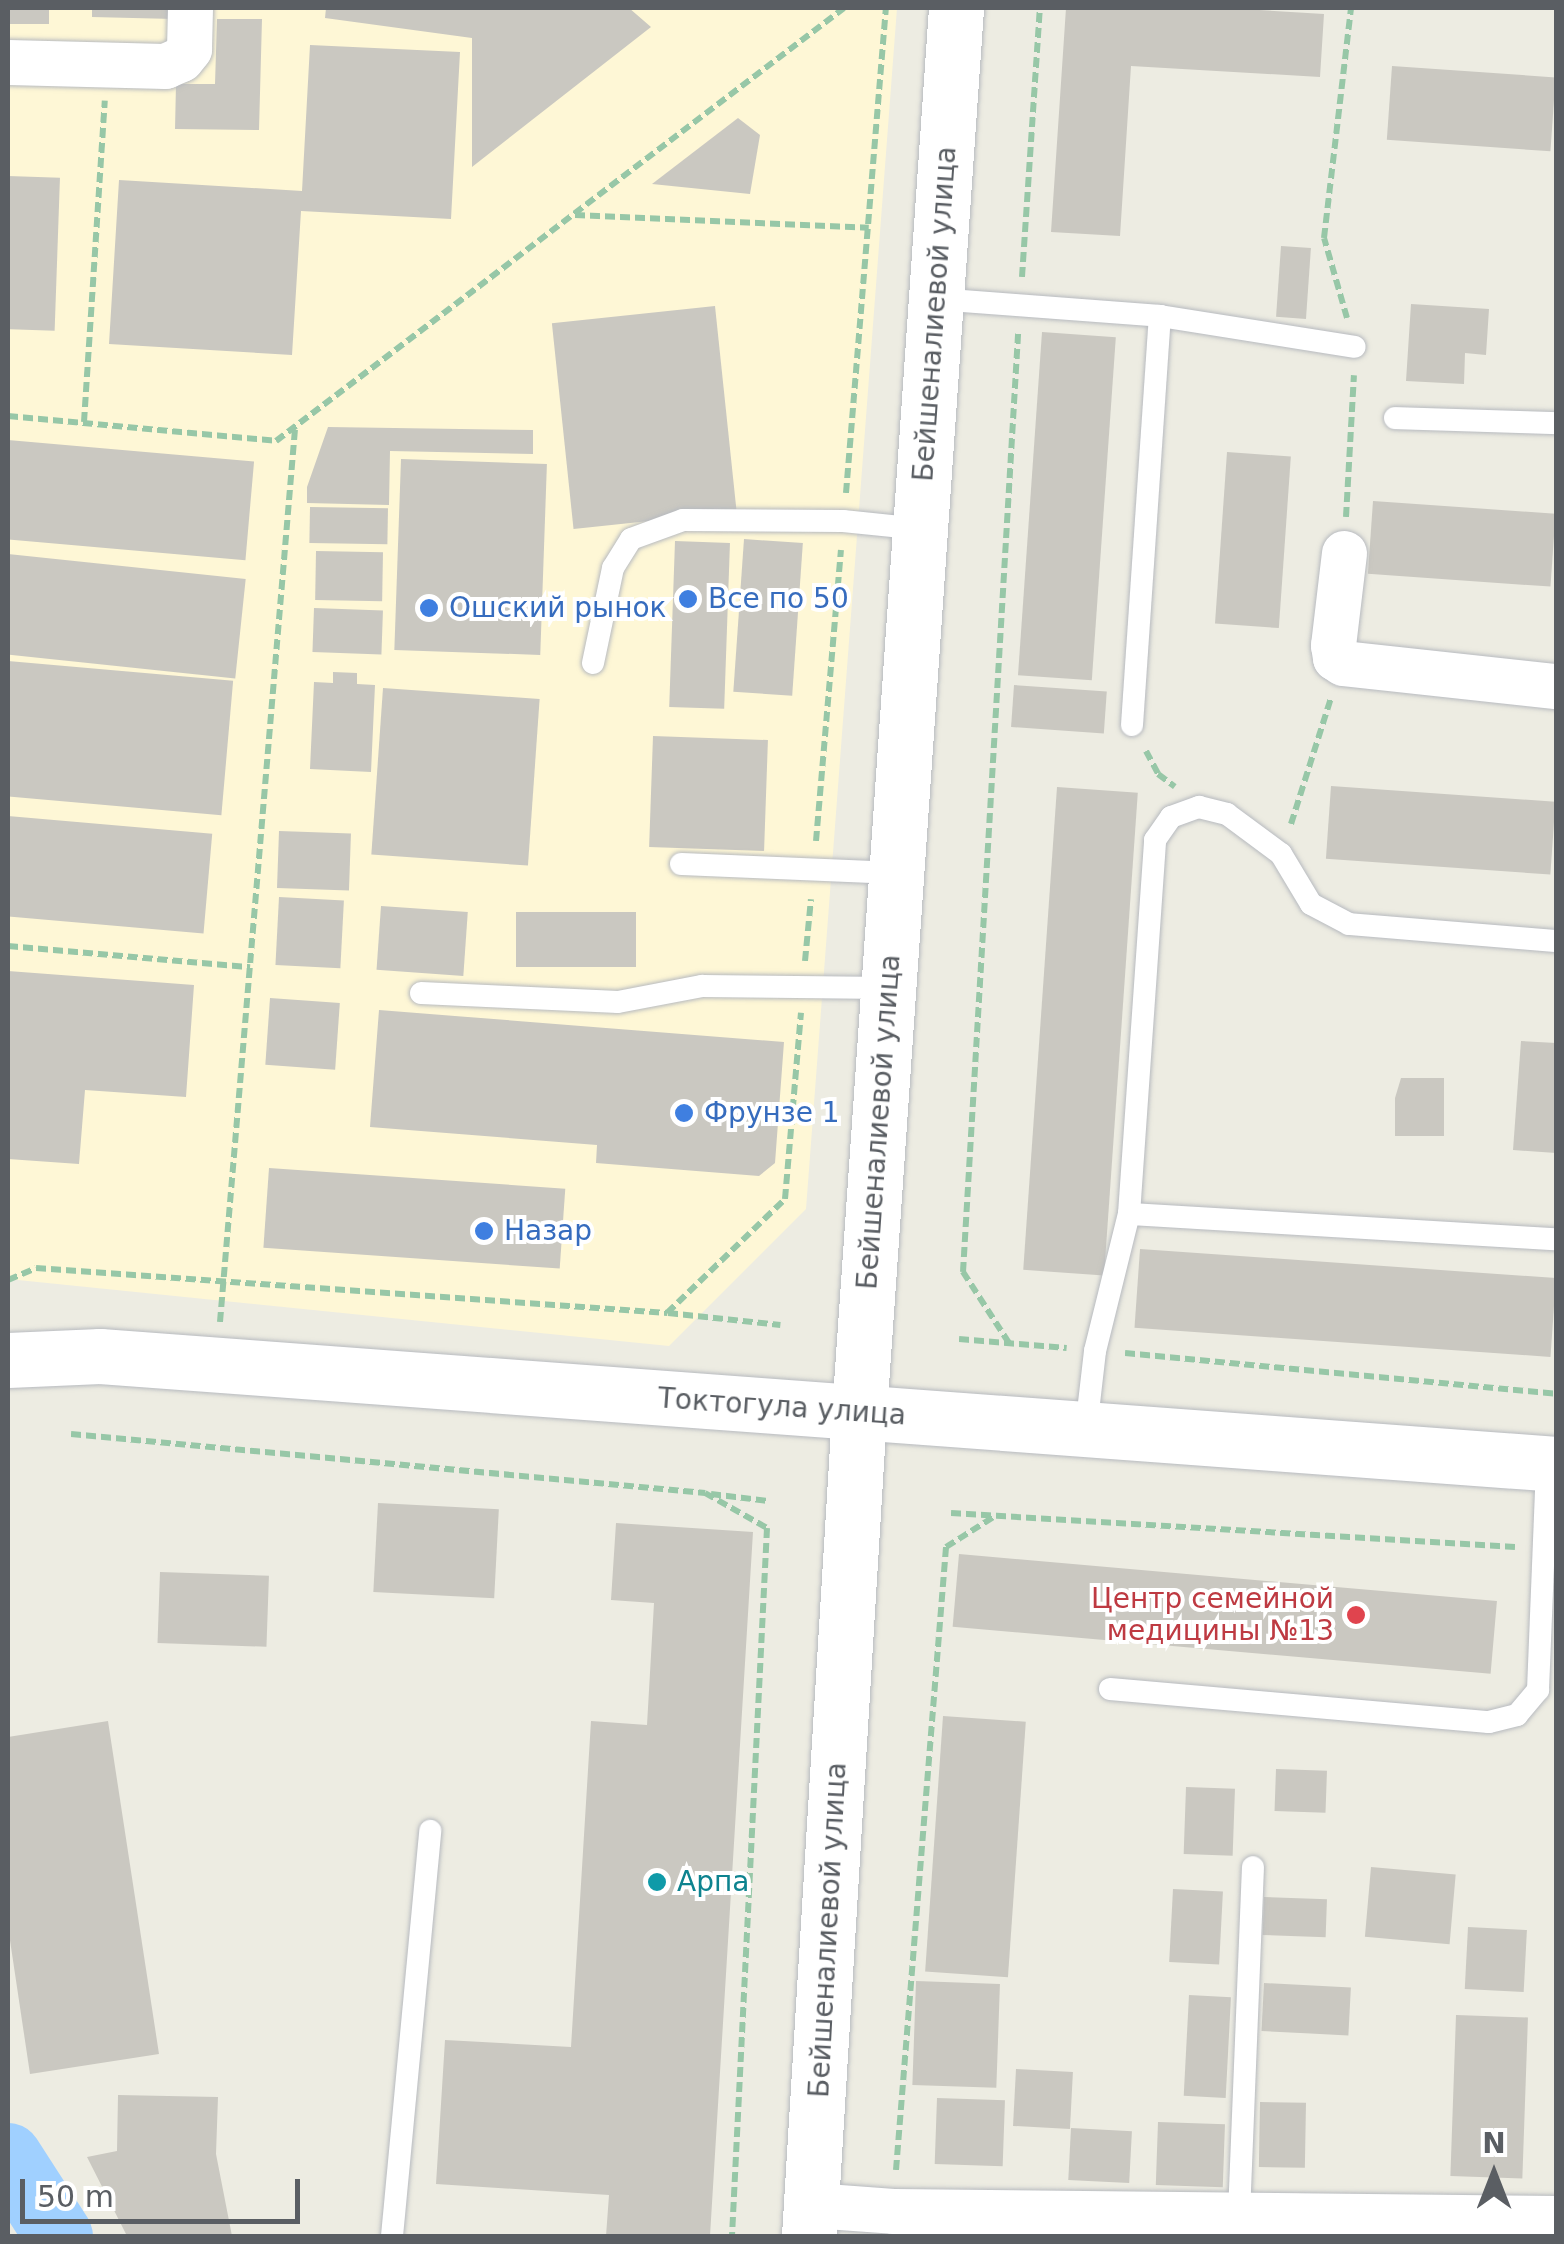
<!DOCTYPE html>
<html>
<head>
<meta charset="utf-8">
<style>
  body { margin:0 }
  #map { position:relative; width:1564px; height:2244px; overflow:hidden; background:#edece2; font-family:"DejaVu Sans",sans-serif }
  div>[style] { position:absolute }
  .commercial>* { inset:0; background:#fef7d6 }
  .river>* { height:68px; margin:-34px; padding:0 34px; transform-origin:34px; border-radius:34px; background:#a0d0ff }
  .building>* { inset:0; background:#cac8c1; transform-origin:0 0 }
  .path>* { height:6px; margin-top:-3px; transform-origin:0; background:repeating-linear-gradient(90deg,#97c7a7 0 10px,transparent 0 15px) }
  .roads { filter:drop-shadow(0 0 2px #b7babf) drop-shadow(0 0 2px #b7babf) }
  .service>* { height:22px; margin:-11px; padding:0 11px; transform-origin:11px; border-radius:11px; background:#fff }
  .minor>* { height:45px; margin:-22.5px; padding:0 22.5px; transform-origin:22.5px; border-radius:22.5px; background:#fff }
  .tertiary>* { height:55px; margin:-27.5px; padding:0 27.5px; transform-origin:27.5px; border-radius:27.5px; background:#fff }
  .secondary>* { height:55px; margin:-27.5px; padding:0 27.5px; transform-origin:27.5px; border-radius:27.5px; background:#fff }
  .dots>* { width:28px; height:28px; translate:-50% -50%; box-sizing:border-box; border:5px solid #fff; border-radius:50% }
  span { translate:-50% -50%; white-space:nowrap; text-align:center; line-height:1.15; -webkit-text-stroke:8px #fff; paint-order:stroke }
  .street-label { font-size:28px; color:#5a5e63 }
  .shop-label { font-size:28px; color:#366cbe }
  .left { translate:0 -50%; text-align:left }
  .health-label { font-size:28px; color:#be3a42 }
  .right { translate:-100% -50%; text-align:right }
  .culture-label { font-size:28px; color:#0d838f }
  .frame { position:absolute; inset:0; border:10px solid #5a5e63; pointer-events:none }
  .north { position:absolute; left:1444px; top:2124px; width:100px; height:100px; -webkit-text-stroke:8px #fff; paint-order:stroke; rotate:0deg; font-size:28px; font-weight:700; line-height:40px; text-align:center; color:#5a5e63 }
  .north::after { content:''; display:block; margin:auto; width:35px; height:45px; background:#5a5e63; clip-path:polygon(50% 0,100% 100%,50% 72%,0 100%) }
  .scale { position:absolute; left:20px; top:2179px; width:280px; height:45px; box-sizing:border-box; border:5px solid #5a5e63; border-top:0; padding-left:12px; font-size:30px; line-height:35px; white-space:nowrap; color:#5a5e63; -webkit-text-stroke:8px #fff; paint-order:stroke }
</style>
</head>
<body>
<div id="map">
  <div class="commercial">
    <div style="clip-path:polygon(8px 8px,897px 8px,806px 1209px,669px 1346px,8px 1279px)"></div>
  </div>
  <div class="river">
    <div style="left:8px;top:2157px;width:94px;rotate:57.2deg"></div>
  </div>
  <div class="building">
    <div style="left:8px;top:8px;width:41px;height:16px"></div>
    <div style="clip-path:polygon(92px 8px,174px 8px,174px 19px,92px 17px)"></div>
    <div style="clip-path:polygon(326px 8px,629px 8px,651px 27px,472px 167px,472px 38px,325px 18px)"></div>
    <div style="clip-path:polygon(1066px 8px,1226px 8px,1324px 14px,1320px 77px,1131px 66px,1120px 236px,1051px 232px)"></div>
    <div style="clip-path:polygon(217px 19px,262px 19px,259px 130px,175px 129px,176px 84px,215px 84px)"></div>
    <div style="clip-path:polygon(310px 45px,460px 52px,451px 219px,301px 211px,292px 355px,109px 344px,119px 180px,302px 191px)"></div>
    <div style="left:1392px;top:66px;width:164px;height:74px;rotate:4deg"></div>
    <div style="clip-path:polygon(738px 118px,760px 135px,750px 194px,652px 184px)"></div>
    <div style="left:8px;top:176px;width:52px;height:153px;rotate:2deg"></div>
    <div style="left:1281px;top:246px;width:30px;height:71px;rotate:4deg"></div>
    <div style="clip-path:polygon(1411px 304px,1489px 309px,1486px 355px,1465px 353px,1464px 384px,1406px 381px)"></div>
    <div style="left:715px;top:306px;width:207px;height:164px;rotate:84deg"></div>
    <div style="left:1042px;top:332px;width:74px;height:344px;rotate:4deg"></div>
    <div style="clip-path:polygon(328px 427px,533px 430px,533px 454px,390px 451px,389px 505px,307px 503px,307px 487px)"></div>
    <div style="left:8px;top:440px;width:247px;height:99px;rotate:5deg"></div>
    <div style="left:1227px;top:452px;width:64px;height:172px;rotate:4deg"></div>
    <div style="left:401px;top:459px;width:146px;height:191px;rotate:2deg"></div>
    <div style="left:1373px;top:501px;width:183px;height:73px;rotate:4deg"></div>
    <div style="left:310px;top:507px;width:78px;height:36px;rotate:1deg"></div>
    <div style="left:744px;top:539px;width:59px;height:153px;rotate:4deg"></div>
    <div style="left:675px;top:541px;width:55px;height:166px;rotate:2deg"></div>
    <div style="left:316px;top:551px;width:67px;height:49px;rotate:1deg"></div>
    <div style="left:8px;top:554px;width:239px;height:100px;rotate:6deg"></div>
    <div style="left:314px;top:608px;width:69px;height:44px;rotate:2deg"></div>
    <div style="left:8px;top:661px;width:226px;height:135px;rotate:5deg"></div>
    <div style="clip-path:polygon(333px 672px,357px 673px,357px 684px,375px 685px,371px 772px,310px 769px,314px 682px,333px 683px)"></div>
    <div style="left:1014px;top:685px;width:93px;height:42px;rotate:4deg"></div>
    <div style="left:383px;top:688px;width:157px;height:167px;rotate:4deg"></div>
    <div style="left:653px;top:736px;width:115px;height:111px;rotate:2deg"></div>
    <div style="left:1331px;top:786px;width:225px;height:73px;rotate:4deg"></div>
    <div style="left:1057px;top:787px;width:81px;height:484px;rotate:4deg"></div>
    <div style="left:8px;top:816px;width:205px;height:100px;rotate:5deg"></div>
    <div style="left:279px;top:831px;width:72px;height:57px;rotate:2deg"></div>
    <div style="left:279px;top:897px;width:65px;height:68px;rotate:3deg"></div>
    <div style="left:381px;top:906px;width:87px;height:64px;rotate:4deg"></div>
    <div style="left:516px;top:912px;width:120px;height:55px"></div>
    <div style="clip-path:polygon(8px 971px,194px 985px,186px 1097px,85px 1090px,79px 1164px,8px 1159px)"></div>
    <div style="left:270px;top:998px;width:70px;height:67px;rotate:4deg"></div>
    <div style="clip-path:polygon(379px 1010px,784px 1042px,775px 1163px,759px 1176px,596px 1163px,597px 1145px,370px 1127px)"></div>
    <div style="clip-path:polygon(1521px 1041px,1556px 1043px,1556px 1153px,1513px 1150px)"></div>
    <div style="clip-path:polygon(1401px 1078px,1444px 1078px,1444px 1136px,1395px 1136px,1395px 1098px)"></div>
    <div style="left:269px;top:1168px;width:297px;height:80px;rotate:4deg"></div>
    <div style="left:1140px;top:1249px;width:417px;height:79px;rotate:4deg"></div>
    <div style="left:378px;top:1503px;width:121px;height:89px;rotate:3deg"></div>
    <div style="clip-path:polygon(616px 1523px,753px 1532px,710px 2236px,606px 2236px,609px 2195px,436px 2184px,445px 2040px,571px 2047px,591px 1721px,647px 1725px,654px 1603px,611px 1600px)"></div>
    <div style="left:959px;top:1554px;width:540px;height:73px;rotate:5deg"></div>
    <div style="left:160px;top:1572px;width:109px;height:71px;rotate:2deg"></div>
    <div style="left:943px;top:1716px;width:83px;height:256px;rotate:4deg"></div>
    <div style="clip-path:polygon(108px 1721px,159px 2054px,30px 2074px,8px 1927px,8px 1737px)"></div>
    <div style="left:1276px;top:1769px;width:51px;height:42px;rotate:2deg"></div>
    <div style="left:1186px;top:1787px;width:49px;height:67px;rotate:2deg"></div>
    <div style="left:1371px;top:1867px;width:85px;height:70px;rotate:5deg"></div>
    <div style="left:1173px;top:1889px;width:50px;height:73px;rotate:3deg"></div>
    <div style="left:1264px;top:1897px;width:63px;height:38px;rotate:2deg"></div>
    <div style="left:1468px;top:1927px;width:59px;height:62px;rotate:3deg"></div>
    <div style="left:916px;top:1981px;width:84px;height:104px;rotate:2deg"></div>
    <div style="left:1264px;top:1983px;width:87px;height:48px;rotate:3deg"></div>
    <div style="left:1189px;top:1995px;width:42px;height:101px;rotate:3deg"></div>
    <div style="left:1456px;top:2015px;width:72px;height:161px;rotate:2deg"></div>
    <div style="left:1016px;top:2069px;width:57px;height:57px;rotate:3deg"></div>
    <div style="clip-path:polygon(118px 2095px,218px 2097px,216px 2154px,232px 2236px,127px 2236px,87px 2157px,117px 2151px)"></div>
    <div style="left:937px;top:2098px;width:68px;height:66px;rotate:2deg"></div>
    <div style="left:1260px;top:2102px;width:46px;height:65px;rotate:1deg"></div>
    <div style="left:1158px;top:2122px;width:67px;height:63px;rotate:2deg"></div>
    <div style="left:1071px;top:2128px;width:61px;height:52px;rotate:3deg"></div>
  </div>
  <div class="path">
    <div style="left:575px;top:215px;width:294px;rotate:2.5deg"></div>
    <div style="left:1022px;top:277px;width:270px;rotate:-86.2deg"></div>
    <div style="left:1347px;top:318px;width:83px;rotate:-106deg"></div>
    <div style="left:1324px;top:238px;width:232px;rotate:-83.3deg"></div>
    <div style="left:8px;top:416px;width:269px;rotate:5.3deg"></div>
    <div style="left:276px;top:441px;width:714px;rotate:-37.32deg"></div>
    <div style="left:84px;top:422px;width:322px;rotate:-86.3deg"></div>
    <div style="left:846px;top:493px;width:487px;rotate:-85.3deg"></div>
    <div style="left:1346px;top:517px;width:142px;rotate:-86.8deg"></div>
    <div style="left:1146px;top:751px;width:26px;rotate:62deg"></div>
    <div style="left:1158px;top:774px;width:21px;rotate:37deg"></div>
    <div style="left:1291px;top:824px;width:132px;rotate:-72.4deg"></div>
    <div style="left:816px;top:841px;width:292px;rotate:-85.1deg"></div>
    <div style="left:8px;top:946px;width:243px;rotate:5deg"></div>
    <div style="left:805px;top:961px;width:62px;rotate:-84.5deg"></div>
    <div style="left:8px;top:1280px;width:30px;rotate:-23deg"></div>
    <div style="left:36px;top:1268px;width:633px;rotate:4.08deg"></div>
    <div style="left:667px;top:1313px;width:164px;rotate:-44deg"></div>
    <div style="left:785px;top:1199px;width:187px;rotate:-85.1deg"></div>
    <div style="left:668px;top:1313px;width:113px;rotate:6.1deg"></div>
    <div style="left:220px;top:1322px;width:897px;rotate:-85.2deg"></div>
    <div style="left:959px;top:1339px;width:108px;rotate:4.8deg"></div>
    <div style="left:1009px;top:1343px;width:85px;rotate:-122.9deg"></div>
    <div style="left:963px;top:1272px;width:940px;rotate:-86.64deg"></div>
    <div style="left:1125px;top:1353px;width:433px;rotate:5.4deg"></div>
    <div style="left:71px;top:1434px;width:637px;rotate:5.32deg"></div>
    <div style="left:705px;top:1493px;width:71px;rotate:29.4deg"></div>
    <div style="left:767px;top:1528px;width:709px;rotate:92.83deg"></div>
    <div style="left:711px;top:1494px;width:57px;rotate:7deg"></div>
    <div style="left:951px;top:1513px;width:565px;rotate:3.45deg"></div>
    <div style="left:896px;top:2170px;width:625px;rotate:-85.41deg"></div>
    <div style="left:946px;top:1547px;width:58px;rotate:-32.3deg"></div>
  </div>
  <div class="roads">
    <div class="service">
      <div style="left:936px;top:299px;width:225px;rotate:4.3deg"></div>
      <div style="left:1160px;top:316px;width:197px;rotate:9deg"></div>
      <div style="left:1395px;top:418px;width:161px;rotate:1.8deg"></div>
      <div style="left:593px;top:663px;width:97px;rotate:-78.1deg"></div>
      <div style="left:613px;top:568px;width:34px;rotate:-58deg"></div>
      <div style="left:631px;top:539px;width:55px;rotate:-20.1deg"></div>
      <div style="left:683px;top:520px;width:160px;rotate:0.4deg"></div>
      <div style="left:843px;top:521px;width:77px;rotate:5.9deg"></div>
      <div style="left:1132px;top:725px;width:410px;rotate:-86.1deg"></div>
      <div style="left:681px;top:864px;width:216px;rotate:2.4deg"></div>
      <div style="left:421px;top:993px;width:197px;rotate:2.6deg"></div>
      <div style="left:618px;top:1002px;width:86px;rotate:-10.8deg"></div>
      <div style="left:702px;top:986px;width:187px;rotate:0.6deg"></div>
      <div style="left:1129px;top:1214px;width:428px;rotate:3.4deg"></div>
      <div style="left:1086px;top:1429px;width:79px;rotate:-83.4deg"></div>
      <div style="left:1095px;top:1351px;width:141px;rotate:-76.1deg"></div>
      <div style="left:1129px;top:1214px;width:375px;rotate:-86deg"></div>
      <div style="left:1155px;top:840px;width:28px;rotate:-55deg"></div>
      <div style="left:1171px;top:817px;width:30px;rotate:-20deg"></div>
      <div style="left:1199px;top:807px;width:29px;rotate:14deg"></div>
      <div style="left:1227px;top:814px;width:67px;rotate:36.5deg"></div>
      <div style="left:1281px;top:854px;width:58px;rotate:59deg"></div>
      <div style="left:1311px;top:904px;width:43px;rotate:27.8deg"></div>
      <div style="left:1349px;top:924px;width:208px;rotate:4.7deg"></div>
      <div style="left:1110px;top:1689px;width:380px;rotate:5deg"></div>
      <div style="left:1489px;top:1722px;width:29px;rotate:-14deg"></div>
      <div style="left:1517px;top:1715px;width:33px;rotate:-50deg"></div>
      <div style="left:1538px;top:1690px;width:227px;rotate:-87.7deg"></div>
      <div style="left:1239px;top:2215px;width:348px;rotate:-87.7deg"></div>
      <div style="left:392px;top:2236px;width:407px;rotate:-84.6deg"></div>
    </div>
    <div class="minor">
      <div style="left:8px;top:62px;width:157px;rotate:1.5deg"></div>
      <div style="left:165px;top:66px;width:17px;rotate:-24deg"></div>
      <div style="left:181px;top:59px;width:13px;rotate:-51deg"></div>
      <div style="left:189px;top:49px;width:41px;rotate:-88.6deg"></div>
      <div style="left:1344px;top:553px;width:93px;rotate:96.8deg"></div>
      <div style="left:1333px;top:645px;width:13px;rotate:81deg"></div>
      <div style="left:1335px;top:658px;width:9px;rotate:32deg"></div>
      <div style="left:1343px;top:663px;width:214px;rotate:6.2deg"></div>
      <div style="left:812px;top:2205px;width:81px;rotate:4.2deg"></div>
      <div style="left:893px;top:2211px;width:663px;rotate:0.6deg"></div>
    </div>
    <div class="tertiary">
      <div style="left:809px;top:2236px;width:825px;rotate:-86.52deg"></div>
      <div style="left:859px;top:1413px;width:1408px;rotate:-86.05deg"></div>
    </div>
    <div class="secondary">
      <div style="left:8px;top:1360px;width:92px;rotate:-2.5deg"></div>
      <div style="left:100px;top:1356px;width:1460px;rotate:4.24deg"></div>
    </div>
  </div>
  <div class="dots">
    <div style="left:688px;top:599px;background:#3f7fe0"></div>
    <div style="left:429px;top:608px;background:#3f7fe0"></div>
    <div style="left:684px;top:1113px;background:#3f7fe0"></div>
    <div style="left:484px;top:1231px;background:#3f7fe0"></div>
    <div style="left:1356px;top:1615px;background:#e0444e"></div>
    <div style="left:657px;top:1882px;background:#0f9aa8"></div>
  </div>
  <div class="street-label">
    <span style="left:935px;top:314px;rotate:-86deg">Бейшеналиевой улица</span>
    <span style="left:879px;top:1122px;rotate:-86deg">Бейшеналиевой улица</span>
    <span style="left:782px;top:1407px;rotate:4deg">Токтогула улица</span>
    <span style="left:828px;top:1930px;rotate:-87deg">Бейшеналиевой улица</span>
  </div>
  <div class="shop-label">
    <span class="left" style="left:708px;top:599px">Все по 50</span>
    <span class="left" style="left:449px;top:608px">Ошский рынок</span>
    <span class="left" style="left:704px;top:1113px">Фрунзе 1</span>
    <span class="left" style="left:504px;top:1231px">Назар</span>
  </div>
  <div class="health-label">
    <span class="right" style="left:1334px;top:1615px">Центр семейной<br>медицины №13</span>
  </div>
  <div class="culture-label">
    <span class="left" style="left:677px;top:1882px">Арпа</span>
  </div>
  <div class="frame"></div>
  <div class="north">N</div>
  <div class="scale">50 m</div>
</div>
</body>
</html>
